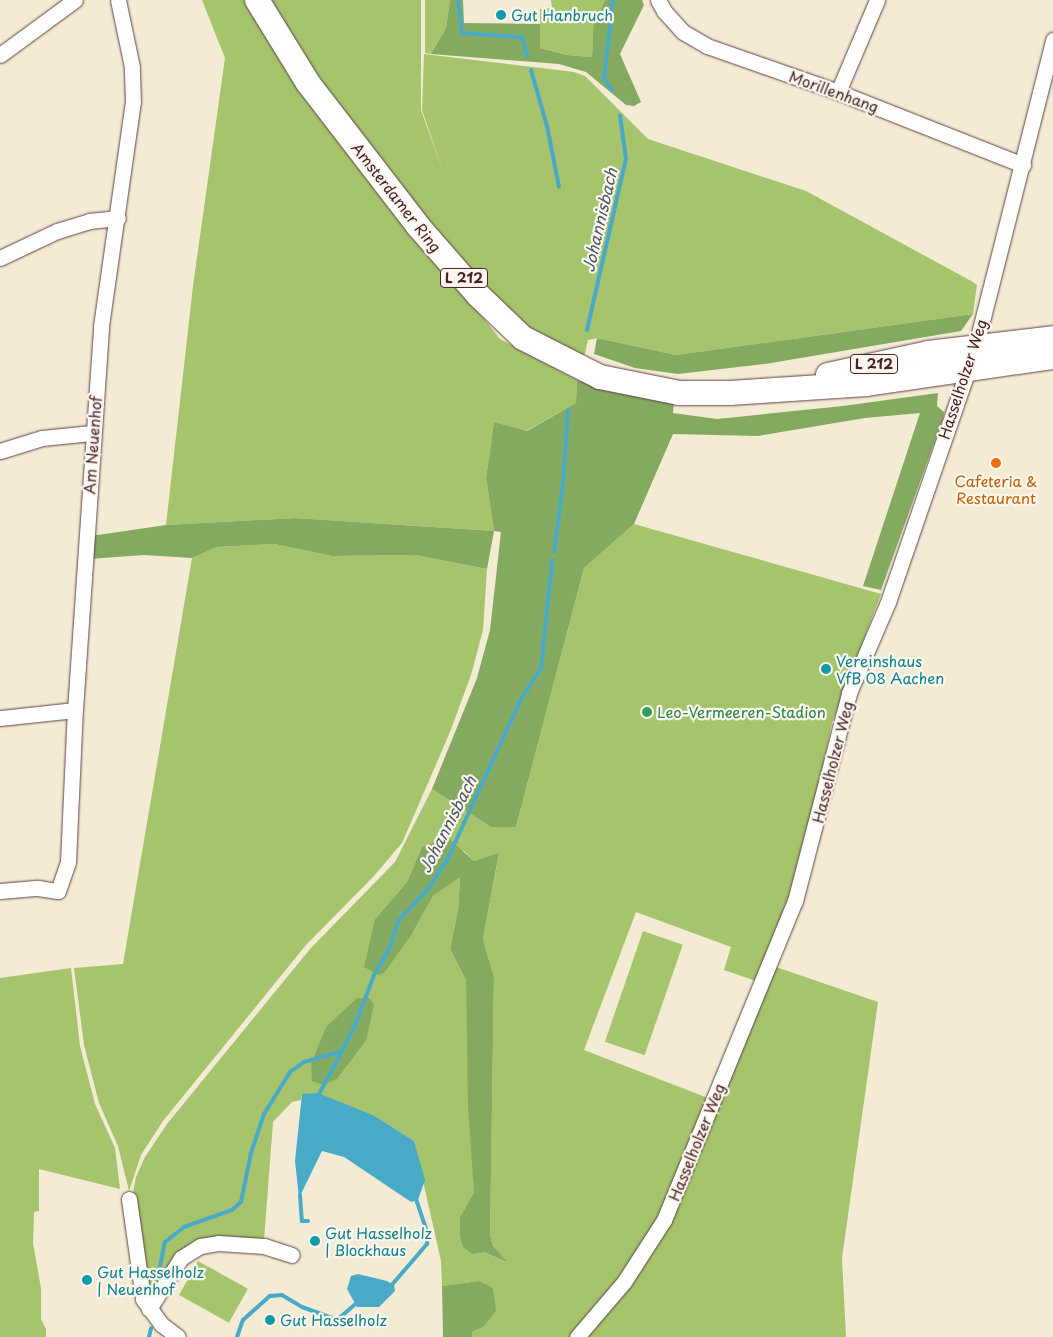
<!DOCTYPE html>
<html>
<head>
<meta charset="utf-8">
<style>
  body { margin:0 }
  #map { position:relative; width:1053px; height:1337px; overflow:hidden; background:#f3ebd4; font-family:"Playpen Sans",sans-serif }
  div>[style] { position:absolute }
  .green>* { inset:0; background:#a5c46c; transform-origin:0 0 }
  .forest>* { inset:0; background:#84aa60 }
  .water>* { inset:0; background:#49aac8 }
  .stream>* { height:4px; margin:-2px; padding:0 2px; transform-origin:2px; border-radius:2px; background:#49aac8 }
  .roads { filter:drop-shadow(0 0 1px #633e44) drop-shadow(0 0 1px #633e44) }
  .street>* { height:15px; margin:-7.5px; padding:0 7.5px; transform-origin:7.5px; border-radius:7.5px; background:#fff }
  .primary>* { height:24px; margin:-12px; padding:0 12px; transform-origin:12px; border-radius:12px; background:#fff }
  .dots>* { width:14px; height:14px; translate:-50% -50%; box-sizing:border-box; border:2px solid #fbf7ec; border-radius:50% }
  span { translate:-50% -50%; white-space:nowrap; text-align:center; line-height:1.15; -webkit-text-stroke:4.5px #fbf7ec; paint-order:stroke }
  .shield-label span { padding:1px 4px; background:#fbf7ec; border:1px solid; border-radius:4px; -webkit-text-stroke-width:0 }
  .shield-label { font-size:14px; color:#4a1f2b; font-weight:700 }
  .culture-label { font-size:15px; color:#0d838f }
  .left { translate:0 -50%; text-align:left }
  .street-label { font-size:15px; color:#4a1f2b }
  .food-label { font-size:15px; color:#c56008 }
  .leisure-label { font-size:15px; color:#27864d }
  .water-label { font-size:16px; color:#4a576a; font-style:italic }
</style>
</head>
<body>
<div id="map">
  <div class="green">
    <div style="clip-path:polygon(202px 0,248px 0,429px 249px,500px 339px,577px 380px,576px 403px,526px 431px,494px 422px,486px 478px,494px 531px,295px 518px,166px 525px,193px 286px,225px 58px)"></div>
    <div style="clip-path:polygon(265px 0,421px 0,421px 110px,444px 174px,422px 110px,424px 54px,574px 72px,585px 76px,648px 139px,806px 191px,973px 282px,977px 285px,973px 314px,676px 355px,597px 338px,588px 340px,583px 362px,525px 328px,485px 292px,316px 79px)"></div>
    <div style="clip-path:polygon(425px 0,450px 0,446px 28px,431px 54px,425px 53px)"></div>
    <div style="clip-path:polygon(551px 0,605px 0,600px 11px,594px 10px,592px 57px,567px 55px,540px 48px,540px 9px,552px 8px)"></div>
    <div style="clip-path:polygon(evenodd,634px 524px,881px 594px,832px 723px,809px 833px,791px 894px,756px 981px,724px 970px,731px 947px,636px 912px,584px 1050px,708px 1098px,650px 1237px,573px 1337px,472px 1337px,472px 1332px,483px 1327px,479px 1281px,442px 1286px,441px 1261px,414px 1141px,375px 1116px,302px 1094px,301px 1100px,292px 1102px,273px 1122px,264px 1240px,209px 1240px,148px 1296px,132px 1199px,136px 1177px,145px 1157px,167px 1124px,310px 949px,395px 862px,432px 789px,491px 827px,516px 827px,584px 568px,634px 524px,422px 847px,464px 851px,474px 861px,499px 854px,483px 939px,494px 979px,490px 1235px,493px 1246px,507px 1263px,484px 1252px,460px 1217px,474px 1192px,466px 980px,450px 949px,458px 910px,460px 876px,433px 896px,412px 934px,375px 919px,407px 882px,422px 847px,634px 524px,326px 1028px,366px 1041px,338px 1078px,320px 1045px,326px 1028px)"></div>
    <div style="clip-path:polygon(274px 544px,332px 556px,415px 555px,487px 569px,483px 630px,471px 675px,450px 732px,402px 843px,373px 877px,306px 945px,163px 1121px,141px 1155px,129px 1191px,118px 1146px,99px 1103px,84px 1045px,74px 968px,123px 964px,192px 558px,217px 547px)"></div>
    <div style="left:643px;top:931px;width:42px;height:117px;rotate:19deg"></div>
    <div style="clip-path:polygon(776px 967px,878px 1002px,842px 1258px,846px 1337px,584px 1337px,639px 1271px)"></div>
    <div style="clip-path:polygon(71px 968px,80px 1046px,95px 1104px,115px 1148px,120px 1189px,39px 1169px,39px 1211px,34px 1212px,33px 1243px,41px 1288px,41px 1319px,46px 1329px,46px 1337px,0 1337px,0 978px)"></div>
    <div style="left:198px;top:1261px;width:57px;height:39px;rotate:29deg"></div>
  </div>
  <div class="forest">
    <div style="clip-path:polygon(450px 0,463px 0,464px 23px,540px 24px,540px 48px,567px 55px,592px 57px,594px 10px,600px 11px,605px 0,642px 0,644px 5px,620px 54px,641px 102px,634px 106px,626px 105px,586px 72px,559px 64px,431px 54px,446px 28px)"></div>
    <div style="clip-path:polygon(973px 314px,961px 331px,765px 364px,678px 374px,635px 368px,594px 354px,597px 338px,676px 355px)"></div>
    <div style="clip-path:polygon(577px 380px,617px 393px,674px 402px,673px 413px,717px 419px,843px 406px,938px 393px,937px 406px,944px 412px,943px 418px,881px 590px,863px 586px,920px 413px,865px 418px,758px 436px,673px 434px,634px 524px,584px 568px,516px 827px,491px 827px,432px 789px,477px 678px,490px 630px,501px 532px,494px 531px,487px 569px,415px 555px,332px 556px,274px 544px,217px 547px,192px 558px,144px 555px,89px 559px,91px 536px,166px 525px,295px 518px,494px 531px,486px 478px,494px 422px,527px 431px,576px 403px)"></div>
    <div style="clip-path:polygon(448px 838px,474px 861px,499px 853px,483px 939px,494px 978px,490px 1235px,493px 1246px,508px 1263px,484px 1252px,472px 1254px,463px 1247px,460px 1236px,460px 1217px,474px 1192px,468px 1106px,466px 980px,450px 949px,458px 910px,460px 877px,433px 896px,412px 934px,384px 973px,379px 975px,364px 967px,375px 919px,407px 882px,422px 847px)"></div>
    <div style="clip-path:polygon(357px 998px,369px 998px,374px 1004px,366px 1041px,338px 1078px,324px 1085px,312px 1081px,311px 1064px,326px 1027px)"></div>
    <div style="clip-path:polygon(479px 1281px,493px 1288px,496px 1311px,483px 1327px,472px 1332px,472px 1337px,443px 1337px,442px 1286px)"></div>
  </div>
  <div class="water">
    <div style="clip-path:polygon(318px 1093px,375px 1116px,414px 1141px,425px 1180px,418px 1200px,411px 1202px,344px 1157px,322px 1151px,299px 1198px,295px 1161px,302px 1094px)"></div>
    <div style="clip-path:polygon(358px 1274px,387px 1281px,394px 1285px,395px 1291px,379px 1307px,357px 1307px,347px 1289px,351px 1276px)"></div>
  </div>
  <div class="stream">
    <div style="left:458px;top:0;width:33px;rotate:83deg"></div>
    <div style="left:462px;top:33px;width:60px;rotate:3.8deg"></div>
    <div style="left:522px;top:37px;width:20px;rotate:75deg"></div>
    <div style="left:531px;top:70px;width:58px;rotate:74.1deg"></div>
    <div style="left:547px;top:126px;width:62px;rotate:78.9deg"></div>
    <div style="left:612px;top:90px;width:14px;rotate:-124deg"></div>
    <div style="left:604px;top:78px;width:79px;rotate:-83.4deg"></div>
    <div style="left:587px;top:330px;width:175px;rotate:-77.2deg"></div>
    <div style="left:626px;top:159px;width:44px;rotate:-97.8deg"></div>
    <div style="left:554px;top:552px;width:69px;rotate:-82.5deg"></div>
    <div style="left:563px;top:484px;width:74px;rotate:-86.1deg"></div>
    <div style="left:318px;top:1096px;width:77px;rotate:-62.1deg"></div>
    <div style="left:354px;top:1028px;width:57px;rotate:-69.3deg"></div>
    <div style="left:374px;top:975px;width:30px;rotate:-60deg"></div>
    <div style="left:389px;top:949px;width:29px;rotate:-72deg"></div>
    <div style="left:398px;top:921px;width:44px;rotate:-46.8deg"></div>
    <div style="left:428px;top:889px;width:35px;rotate:-57deg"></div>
    <div style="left:447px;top:860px;width:177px;rotate:-65.3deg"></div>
    <div style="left:521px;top:699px;width:37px;rotate:-57deg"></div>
    <div style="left:541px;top:668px;width:108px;rotate:-84.1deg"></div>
    <div style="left:300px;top:1195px;width:26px;rotate:86deg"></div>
    <div style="left:302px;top:1221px;width:6px"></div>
    <div style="left:158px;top:1277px;width:36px;rotate:-79deg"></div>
    <div style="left:165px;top:1242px;width:24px;rotate:-38deg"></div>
    <div style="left:184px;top:1227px;width:51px;rotate:-19.5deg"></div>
    <div style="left:232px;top:1210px;width:12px;rotate:-42deg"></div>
    <div style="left:241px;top:1202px;width:50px;rotate:-78.5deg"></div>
    <div style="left:251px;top:1153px;width:41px;rotate:-71.6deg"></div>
    <div style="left:264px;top:1114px;width:49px;rotate:-58.2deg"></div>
    <div style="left:290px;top:1072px;width:17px;rotate:-36deg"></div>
    <div style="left:304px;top:1062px;width:40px;rotate:-16deg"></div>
    <div style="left:390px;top:1287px;width:57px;rotate:-49.3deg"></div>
    <div style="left:427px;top:1244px;width:9px;rotate:-84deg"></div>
    <div style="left:428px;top:1235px;width:41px;rotate:-108.4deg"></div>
    <div style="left:149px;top:1337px;width:9px;rotate:-77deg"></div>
    <div style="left:237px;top:1337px;width:18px;rotate:-71deg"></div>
    <div style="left:243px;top:1320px;width:36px;rotate:-42deg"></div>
    <div style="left:270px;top:1296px;width:12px;rotate:-5deg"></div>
    <div style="left:282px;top:1295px;width:23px;rotate:31deg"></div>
    <div style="left:302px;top:1307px;width:37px;rotate:20deg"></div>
    <div style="left:337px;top:1320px;width:29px;rotate:-41deg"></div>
  </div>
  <div class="roads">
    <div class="street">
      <div style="left:658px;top:0;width:13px;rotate:61deg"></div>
      <div style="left:664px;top:11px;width:28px;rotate:48deg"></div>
      <div style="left:683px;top:32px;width:28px;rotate:30deg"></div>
      <div style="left:707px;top:46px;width:139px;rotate:19.3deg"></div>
      <div style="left:838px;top:92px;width:199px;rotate:21.5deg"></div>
      <div style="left:0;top:55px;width:93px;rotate:-36.3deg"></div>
      <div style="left:838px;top:92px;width:100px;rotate:-67deg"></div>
      <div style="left:0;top:258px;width:63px;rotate:-25.3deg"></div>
      <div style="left:57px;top:231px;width:34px;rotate:-17deg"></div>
      <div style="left:89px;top:221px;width:29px;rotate:-6deg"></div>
      <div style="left:0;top:451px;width:44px;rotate:-17.2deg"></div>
      <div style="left:42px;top:438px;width:50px;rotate:-5.7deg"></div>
      <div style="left:0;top:718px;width:75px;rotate:-6.1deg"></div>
      <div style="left:0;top:891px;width:38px;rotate:-5deg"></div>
      <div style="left:38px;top:888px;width:20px;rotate:9deg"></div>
      <div style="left:58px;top:891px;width:31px;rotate:-71deg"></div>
      <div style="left:68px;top:862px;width:152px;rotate:-87.4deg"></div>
      <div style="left:75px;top:710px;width:385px;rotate:-86.1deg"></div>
      <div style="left:101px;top:326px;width:226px;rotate:-81.9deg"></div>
      <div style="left:133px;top:102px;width:35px;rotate:-92deg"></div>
      <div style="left:132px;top:67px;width:68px;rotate:-101.8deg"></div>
      <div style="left:129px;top:1199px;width:101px;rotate:82deg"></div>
      <div style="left:143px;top:1299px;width:31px;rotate:54deg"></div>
      <div style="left:161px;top:1324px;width:21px;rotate:37deg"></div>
      <div style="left:149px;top:1309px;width:60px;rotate:-57.9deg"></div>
      <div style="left:181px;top:1258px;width:22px;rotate:-32deg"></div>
      <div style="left:200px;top:1246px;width:18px;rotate:-9deg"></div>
      <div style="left:218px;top:1243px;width:46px;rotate:3.7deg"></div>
      <div style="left:264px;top:1246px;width:29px;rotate:18deg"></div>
      <div style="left:577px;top:1337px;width:72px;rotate:-49.5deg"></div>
      <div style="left:624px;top:1282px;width:74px;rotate:-57.2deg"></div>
      <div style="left:664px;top:1220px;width:345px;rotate:-67.7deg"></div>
      <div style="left:795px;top:901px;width:215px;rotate:-75.4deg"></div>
      <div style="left:849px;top:693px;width:99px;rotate:-66.8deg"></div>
      <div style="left:888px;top:602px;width:268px;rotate:-71deg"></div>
      <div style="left:975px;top:349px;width:319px;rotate:-75.8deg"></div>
    </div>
    <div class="primary">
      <div style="left:257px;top:0;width:97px;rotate:58.4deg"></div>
      <div style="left:308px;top:83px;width:180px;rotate:52.4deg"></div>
      <div style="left:418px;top:226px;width:91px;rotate:49deg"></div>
      <div style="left:478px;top:295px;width:62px;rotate:43.7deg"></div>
      <div style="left:523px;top:338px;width:86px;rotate:26.9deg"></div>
      <div style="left:600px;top:377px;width:81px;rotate:11.4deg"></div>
      <div style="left:679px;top:393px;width:51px"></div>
      <div style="left:730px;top:393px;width:137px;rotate:-3.8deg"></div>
      <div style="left:867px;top:384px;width:188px;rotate:-8.3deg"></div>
      <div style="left:828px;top:375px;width:102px;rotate:-12.4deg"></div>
      <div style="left:928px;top:353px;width:126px;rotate:-6.8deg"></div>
    </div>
  </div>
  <div class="dots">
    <div style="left:501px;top:15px;background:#0f9aa8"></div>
    <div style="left:996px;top:463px;background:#e8710a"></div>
    <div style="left:826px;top:669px;background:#0f9aa8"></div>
    <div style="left:647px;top:712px;background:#2e9e5b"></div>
    <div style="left:315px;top:1241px;background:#0f9aa8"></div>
    <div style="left:87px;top:1280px;background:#0f9aa8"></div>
    <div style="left:270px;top:1320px;background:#0f9aa8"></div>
  </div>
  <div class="shield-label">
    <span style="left:464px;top:278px">L 212</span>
    <span style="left:874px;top:364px">L 212</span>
  </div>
  <div class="culture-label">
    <span class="left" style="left:511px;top:15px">Gut Hanbruch</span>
    <span class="left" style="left:836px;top:669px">Vereinshaus<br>VfB 08 Aachen</span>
    <span class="left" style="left:325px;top:1241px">Gut Hasselholz<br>| Blockhaus</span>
    <span class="left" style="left:97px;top:1280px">Gut Hasselholz<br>| Neuenhof</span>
    <span class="left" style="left:280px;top:1320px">Gut Hasselholz</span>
  </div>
  <div class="street-label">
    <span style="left:834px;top:91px;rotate:20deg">Morillenhang</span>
    <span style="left:397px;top:197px;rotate:52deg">Amsterdamer Ring</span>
    <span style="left:962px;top:379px;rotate:-72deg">Hasselholzer Weg</span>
    <span style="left:92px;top:445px;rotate:-86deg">Am Neuenhof</span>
    <span style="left:832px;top:762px;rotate:-76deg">Hasselholzer Weg</span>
    <span style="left:696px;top:1142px;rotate:-68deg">Hasselholzer Weg</span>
  </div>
  <div class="food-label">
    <span style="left:996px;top:489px">Cafeteria &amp;<br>Restaurant</span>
  </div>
  <div class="leisure-label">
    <span class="left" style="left:657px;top:712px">Leo-Vermeeren-Stadion</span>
  </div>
  <div class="water-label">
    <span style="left:599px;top:220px;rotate:-77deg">Johannisbach</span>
    <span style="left:447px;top:824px;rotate:-63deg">Johannisbach</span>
  </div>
</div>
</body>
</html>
